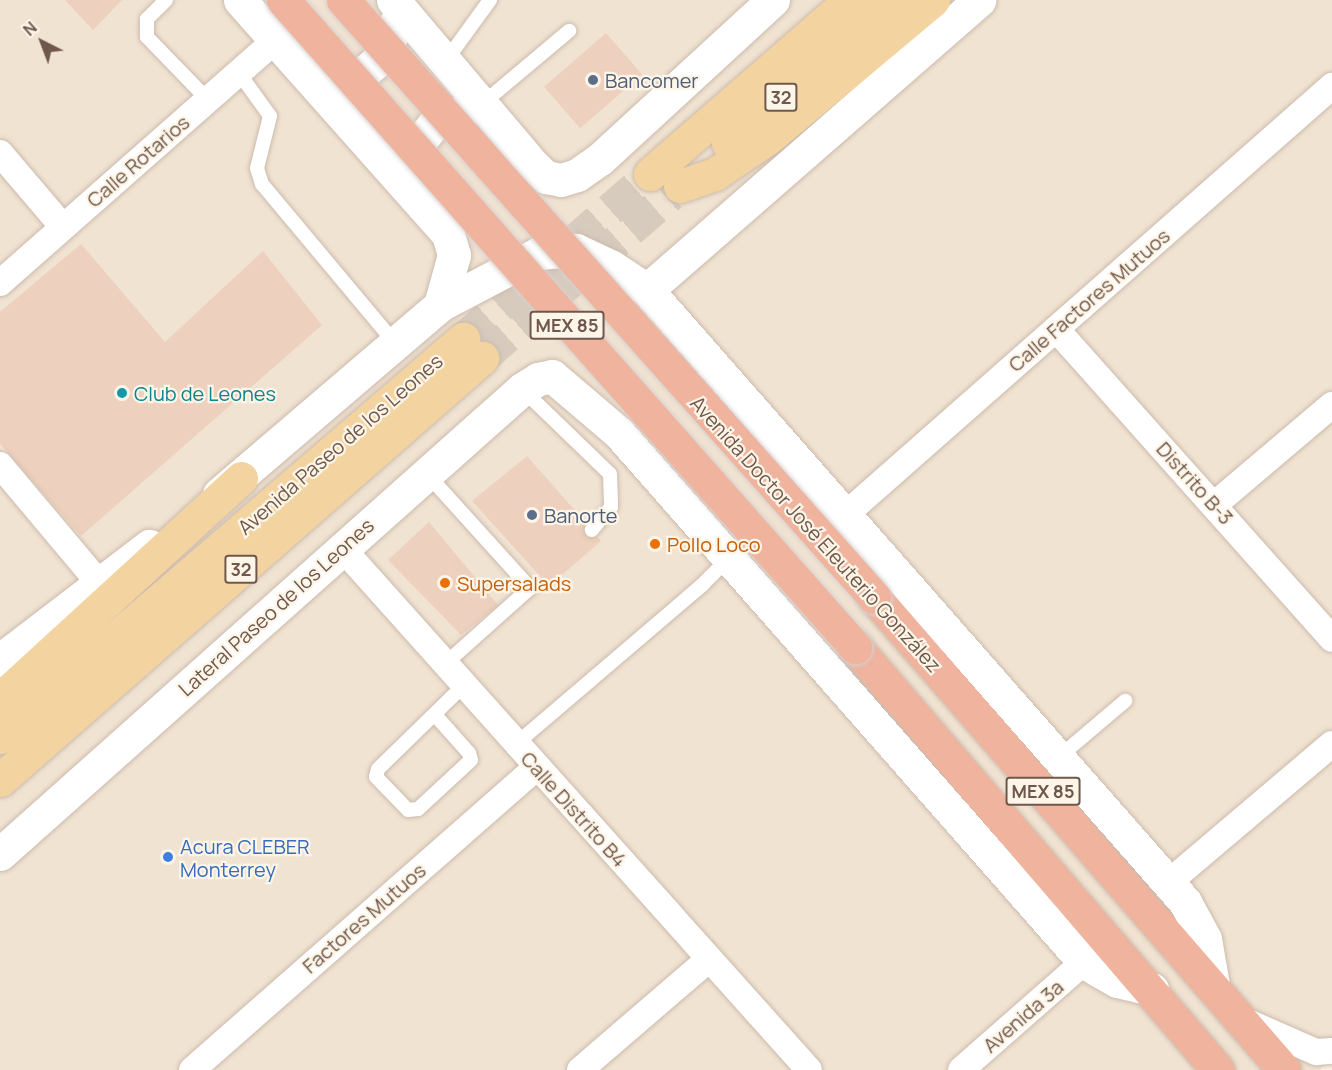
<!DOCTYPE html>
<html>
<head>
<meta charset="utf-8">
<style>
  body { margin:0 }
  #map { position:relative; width:1332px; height:1070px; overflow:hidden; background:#faf1e3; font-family:Manrope,sans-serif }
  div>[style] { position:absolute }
  .residential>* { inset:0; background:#f1e3d2 }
  .building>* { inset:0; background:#edd0bd; transform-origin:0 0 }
  .primary-tunnel>* { height:33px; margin-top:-16.5px; transform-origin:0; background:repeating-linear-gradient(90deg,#d7cbbd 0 33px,transparent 0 49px) }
  .roads { filter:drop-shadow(0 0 2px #ccbbad) drop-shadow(0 0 2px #ccbbad) }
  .lane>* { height:14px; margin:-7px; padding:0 7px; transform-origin:7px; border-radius:7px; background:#fff }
  .street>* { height:26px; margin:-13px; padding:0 13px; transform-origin:13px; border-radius:13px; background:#fff }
  .secondary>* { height:33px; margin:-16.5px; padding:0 16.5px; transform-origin:16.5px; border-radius:16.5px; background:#fff }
  .primary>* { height:33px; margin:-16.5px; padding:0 16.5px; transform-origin:16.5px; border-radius:16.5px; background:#f3d4a0 }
  .highway>* { height:33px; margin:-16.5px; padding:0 16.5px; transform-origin:16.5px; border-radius:16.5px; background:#efb39e }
  .bridges { filter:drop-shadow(0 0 2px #d7d0cd) drop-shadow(0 0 2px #d7d0cd) }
  .highway-bridge>* { height:33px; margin:-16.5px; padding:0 16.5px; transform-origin:16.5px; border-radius:16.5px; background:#efb39e }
  .dots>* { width:16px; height:16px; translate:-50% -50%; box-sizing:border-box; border:3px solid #fdf5e8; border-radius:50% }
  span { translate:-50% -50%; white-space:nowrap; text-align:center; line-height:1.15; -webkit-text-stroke:4.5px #fdf5e8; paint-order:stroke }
  .shield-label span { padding:2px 4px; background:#fdf5e8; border:2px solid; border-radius:4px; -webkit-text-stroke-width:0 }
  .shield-label { font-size:18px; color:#6f584b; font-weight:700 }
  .service-label { font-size:20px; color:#4e5e75 }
  .left { translate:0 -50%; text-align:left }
  .street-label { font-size:20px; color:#6f584b }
  .culture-label { font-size:20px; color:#0d838f }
  .food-label { font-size:20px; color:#c56008 }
  .shop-label { font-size:20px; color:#366cbe }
  .north { position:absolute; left:12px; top:12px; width:60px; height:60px; -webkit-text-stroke:4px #fdf5e8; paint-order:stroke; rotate:318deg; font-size:16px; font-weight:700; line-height:24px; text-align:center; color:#6f584b }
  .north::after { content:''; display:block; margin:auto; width:21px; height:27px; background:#6f584b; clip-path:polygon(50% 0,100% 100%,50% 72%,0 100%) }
</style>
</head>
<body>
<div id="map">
  <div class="residential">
    <div style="clip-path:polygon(0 0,1332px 0,1332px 1059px,1319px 1070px,0 1070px)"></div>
  </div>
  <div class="building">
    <div style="clip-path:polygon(65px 0,122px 0,93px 30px)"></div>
    <div style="left:606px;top:33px;width:55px;height:82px;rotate:49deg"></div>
    <div style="clip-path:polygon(81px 244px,165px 342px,263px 251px,322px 325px,81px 536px,0 444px,0 312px)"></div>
    <div style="clip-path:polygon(527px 456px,586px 523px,586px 537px,598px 537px,601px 541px,549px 586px,472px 501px)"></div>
    <div style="clip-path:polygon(429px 522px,498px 605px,461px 635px,388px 560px)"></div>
  </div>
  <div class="primary-tunnel">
    <div style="left:463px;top:339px;width:249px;rotate:-41.4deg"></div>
    <div style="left:482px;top:358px;width:250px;rotate:-40.9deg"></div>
  </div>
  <div class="roads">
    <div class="lane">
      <div style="left:166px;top:0;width:27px;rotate:135deg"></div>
      <div style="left:147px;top:19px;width:18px;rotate:90deg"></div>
      <div style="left:147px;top:37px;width:88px;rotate:45.9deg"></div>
      <div style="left:445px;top:62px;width:77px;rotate:-54deg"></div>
      <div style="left:239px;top:73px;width:53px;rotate:54.2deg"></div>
      <div style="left:270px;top:116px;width:54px;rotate:104deg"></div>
      <div style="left:257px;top:168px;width:17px;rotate:73deg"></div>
      <div style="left:262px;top:184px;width:209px;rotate:50.1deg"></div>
      <div style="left:482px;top:104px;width:114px;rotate:-40deg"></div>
      <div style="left:522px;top:389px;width:122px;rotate:44deg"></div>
      <div style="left:610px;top:474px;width:33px;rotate:88deg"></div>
      <div style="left:611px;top:507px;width:30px;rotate:130deg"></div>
      <div style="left:427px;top:474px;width:154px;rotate:47.9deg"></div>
      <div style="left:530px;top:588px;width:114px;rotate:138.2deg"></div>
      <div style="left:436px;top:716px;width:50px;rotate:48.3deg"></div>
      <div style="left:469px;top:753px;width:7px;rotate:74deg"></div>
      <div style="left:471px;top:760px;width:72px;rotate:137.2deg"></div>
      <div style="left:418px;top:809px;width:10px;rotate:174deg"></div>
      <div style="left:408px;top:810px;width:46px;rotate:-134.1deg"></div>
      <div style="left:376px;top:777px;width:8px;rotate:-76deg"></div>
      <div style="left:378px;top:769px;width:120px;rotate:-44.3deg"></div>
      <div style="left:516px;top:744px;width:245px;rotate:-40.5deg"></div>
      <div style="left:702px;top:585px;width:38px;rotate:-45deg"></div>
      <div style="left:1059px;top:757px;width:87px;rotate:-40.3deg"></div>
    </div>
    <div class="street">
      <div style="left:0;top:153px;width:97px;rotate:49.6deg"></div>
      <div style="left:0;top:283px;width:368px;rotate:-41.4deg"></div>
      <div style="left:1056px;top:329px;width:415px;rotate:48.3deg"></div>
      <div style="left:0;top:465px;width:154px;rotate:50deg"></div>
      <div style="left:1214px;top:505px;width:155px;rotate:-40.3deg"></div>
      <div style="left:846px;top:514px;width:648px;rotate:-41.37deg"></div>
      <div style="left:342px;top:548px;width:700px;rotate:48.18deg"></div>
      <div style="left:1168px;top:883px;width:215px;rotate:-40.3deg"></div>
      <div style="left:1243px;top:1020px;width:80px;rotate:23.7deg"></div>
      <div style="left:1316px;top:1052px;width:16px;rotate:-4deg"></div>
      <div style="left:192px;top:1070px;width:459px;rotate:-41.3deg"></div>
      <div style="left:580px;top:1070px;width:169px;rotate:-40.7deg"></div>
      <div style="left:961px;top:1070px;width:164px;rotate:-41.3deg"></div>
    </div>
    <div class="secondary">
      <div style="left:240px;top:0;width:313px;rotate:48.4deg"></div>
      <div style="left:448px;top:234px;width:22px;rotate:74deg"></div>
      <div style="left:454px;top:255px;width:52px;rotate:105.6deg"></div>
      <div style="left:393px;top:0;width:216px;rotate:49.7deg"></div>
      <div style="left:533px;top:165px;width:18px;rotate:43deg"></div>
      <div style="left:546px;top:177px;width:15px;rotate:11deg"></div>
      <div style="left:561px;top:180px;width:17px;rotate:-17deg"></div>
      <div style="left:577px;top:175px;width:28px;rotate:-35deg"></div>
      <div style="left:600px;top:159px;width:235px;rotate:-42.6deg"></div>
      <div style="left:327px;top:80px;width:7px;rotate:27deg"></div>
      <div style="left:333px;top:83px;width:29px;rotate:-16deg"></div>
      <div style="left:361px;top:75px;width:32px;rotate:-41deg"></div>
      <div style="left:385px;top:54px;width:34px;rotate:-71deg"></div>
      <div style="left:410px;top:177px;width:11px;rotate:-90deg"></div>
      <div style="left:410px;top:166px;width:28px;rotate:-67deg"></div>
      <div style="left:421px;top:140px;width:19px;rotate:-51deg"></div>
      <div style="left:433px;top:125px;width:42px;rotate:-25.3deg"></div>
      <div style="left:647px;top:290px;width:441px;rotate:-41.1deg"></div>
      <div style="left:219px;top:494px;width:291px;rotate:-40.5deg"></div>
      <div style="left:440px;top:305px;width:112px;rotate:-27.7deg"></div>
      <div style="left:539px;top:253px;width:37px;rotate:-5deg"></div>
      <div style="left:576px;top:250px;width:40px;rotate:25deg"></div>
      <div style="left:612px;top:267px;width:42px;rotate:33.3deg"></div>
      <div style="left:647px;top:290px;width:815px;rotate:48.68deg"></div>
      <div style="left:1185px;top:902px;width:42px;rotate:61.6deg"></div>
      <div style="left:1205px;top:939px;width:47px;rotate:80.1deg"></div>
      <div style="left:0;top:660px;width:188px;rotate:-37.4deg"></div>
      <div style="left:0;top:854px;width:699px;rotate:-41.69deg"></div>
      <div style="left:522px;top:389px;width:19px;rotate:-32deg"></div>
      <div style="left:538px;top:379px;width:14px;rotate:-12deg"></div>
      <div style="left:552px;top:376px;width:88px;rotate:40.4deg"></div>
      <div style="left:619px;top:433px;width:704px;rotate:48.68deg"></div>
      <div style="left:1084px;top:962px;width:38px;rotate:30deg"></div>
      <div style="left:1117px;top:981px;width:36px;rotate:13deg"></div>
    </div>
    <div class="primary">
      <div style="left:728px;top:143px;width:218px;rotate:-41.1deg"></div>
      <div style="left:650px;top:174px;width:265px;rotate:-41deg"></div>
      <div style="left:680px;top:186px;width:37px;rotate:-19deg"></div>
      <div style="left:715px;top:174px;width:65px;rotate:-34.4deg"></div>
      <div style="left:769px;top:137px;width:214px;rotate:-39.9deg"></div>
      <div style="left:0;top:699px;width:327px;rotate:-42.5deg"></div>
      <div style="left:0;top:737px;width:611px;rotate:-40.68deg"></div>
      <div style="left:0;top:780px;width:641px;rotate:-41.2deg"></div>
    </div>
    <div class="highway">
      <div style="left:874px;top:597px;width:626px;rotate:49.08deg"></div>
      <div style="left:855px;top:647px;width:557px;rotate:49.37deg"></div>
    </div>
  </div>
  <div class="bridges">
    <div class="highway-bridge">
      <div style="left:283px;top:0;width:864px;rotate:48.52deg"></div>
      <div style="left:343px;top:0;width:799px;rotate:48.35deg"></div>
    </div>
  </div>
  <div class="dots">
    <div style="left:593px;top:80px;background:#5c6f8a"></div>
    <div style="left:122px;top:393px;background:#0f9aa8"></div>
    <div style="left:532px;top:515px;background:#5c6f8a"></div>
    <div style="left:655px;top:544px;background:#e8710a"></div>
    <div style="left:445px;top:583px;background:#e8710a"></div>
    <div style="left:168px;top:857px;background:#3f7fe0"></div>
  </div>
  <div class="shield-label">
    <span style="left:781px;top:97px">32</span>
    <span style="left:567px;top:325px">MEX 85</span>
    <span style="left:241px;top:569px">32</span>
    <span style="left:1043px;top:791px">MEX 85</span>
  </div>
  <div class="service-label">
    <span class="left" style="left:605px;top:80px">Bancomer</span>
    <span class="left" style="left:544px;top:515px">Banorte</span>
  </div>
  <div class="street-label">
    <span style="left:138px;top:161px;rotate:-41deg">Calle Rotarios</span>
    <span style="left:1089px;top:300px;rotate:-41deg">Calle Factores Mutuos</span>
    <span style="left:340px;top:444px;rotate:-41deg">Avenida Paseo de los Leones</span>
    <span style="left:1195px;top:483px;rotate:48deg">Distrito B-3</span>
    <span style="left:816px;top:534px;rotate:48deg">Avenida Doctor José Eleuterio González</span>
    <span style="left:276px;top:607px;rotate:-42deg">Lateral Paseo de los Leones</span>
    <span style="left:574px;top:809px;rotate:48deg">Calle Distrito B4</span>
    <span style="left:364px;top:918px;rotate:-41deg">Factores Mutuos</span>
    <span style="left:1023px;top:1016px;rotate:-41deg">Avenida 3a</span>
  </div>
  <div class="culture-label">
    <span class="left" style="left:134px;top:393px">Club de Leones</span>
  </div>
  <div class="food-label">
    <span class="left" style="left:667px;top:544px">Pollo Loco</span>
    <span class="left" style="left:457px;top:583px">Supersalads</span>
  </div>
  <div class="shop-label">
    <span class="left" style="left:180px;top:858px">Acura CLEBER<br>Monterrey</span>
  </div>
  <div class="north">N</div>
</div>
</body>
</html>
